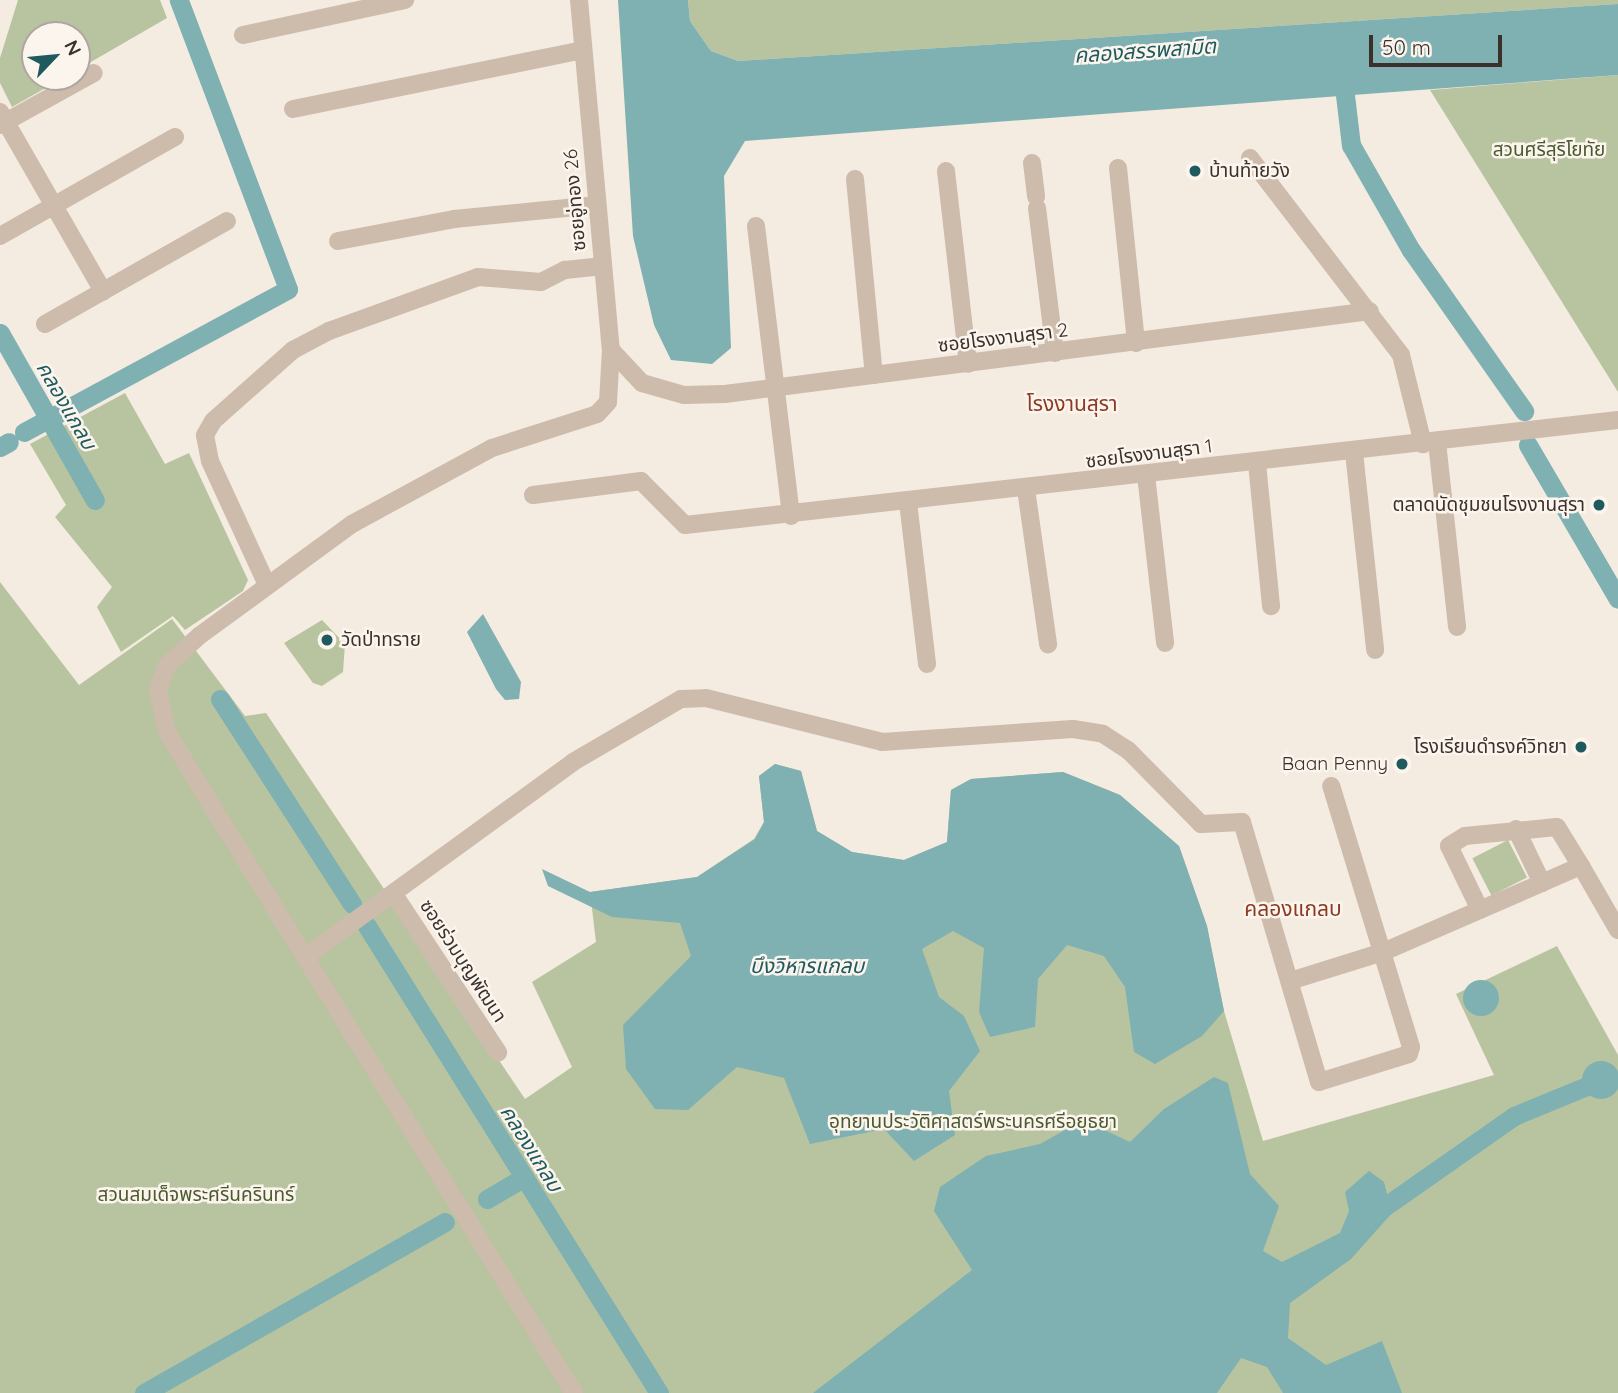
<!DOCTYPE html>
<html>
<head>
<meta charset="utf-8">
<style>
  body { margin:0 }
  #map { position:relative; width:1618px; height:1393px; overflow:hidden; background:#f4ebe1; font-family:Quicksand,"Noto Sans Thai",sans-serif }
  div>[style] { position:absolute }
  .green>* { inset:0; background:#b8c4a0; transform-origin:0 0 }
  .water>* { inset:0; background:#7fb0b2 }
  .round { border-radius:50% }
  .canal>* { height:19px; margin:-9.5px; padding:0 9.5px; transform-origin:9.5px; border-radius:9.5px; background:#7fb0b2 }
  .minor>* { height:18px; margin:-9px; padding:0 9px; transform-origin:9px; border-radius:9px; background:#cdbbac }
  .dots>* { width:19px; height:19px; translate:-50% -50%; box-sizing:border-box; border:4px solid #fbf5ee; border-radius:50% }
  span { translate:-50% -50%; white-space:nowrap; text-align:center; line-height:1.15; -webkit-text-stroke:5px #fbf5ee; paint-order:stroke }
  .park-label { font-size:19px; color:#4a5a2e }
  .poi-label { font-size:19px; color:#3b302b }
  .left { translate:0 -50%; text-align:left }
  .right { translate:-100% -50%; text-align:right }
  .street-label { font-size:19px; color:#3b302b }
  .water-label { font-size:21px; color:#1f5a5e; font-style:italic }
  .neighbourhood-label { font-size:21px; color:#8c3b22 }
  .north { position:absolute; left:21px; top:21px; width:70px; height:70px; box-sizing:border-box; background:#fbf5ee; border:2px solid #aea6a0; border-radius:50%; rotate:64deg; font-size:19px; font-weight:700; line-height:28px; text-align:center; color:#3b302b }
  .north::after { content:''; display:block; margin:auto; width:24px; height:32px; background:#1f5a5e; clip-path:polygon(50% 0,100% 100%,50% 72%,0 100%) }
  .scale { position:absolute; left:1369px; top:35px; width:133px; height:32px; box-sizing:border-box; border:4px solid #3b302b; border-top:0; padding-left:9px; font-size:21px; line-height:24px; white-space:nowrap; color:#3b302b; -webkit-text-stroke:5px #fbf5ee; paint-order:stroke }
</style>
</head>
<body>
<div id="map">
  <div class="green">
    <div style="clip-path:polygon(18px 0,160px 0,167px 18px,77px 70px,77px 35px,35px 35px,35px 77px,65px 77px,12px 107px,0 83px,0 58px)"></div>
    <div style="clip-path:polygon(688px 0,1618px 0,1618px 4px,738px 61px,711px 51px,690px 21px)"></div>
    <div style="clip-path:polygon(1618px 75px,1618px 392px,1430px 90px)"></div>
    <div style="clip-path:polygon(125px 393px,165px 464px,189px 453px,248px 580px,243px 591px,185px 630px,173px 616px,121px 652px,97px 607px,112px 587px,55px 517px,66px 505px,30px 444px)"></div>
    <div style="clip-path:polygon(0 582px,79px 685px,172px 619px,245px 716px,266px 713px,525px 1099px,572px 1067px,532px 982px,596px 942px,590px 892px,697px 877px,754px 839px,764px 822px,759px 776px,775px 764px,801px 771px,817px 831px,852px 852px,904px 860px,947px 842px,951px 790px,971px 779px,1063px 772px,1120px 795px,1179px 846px,1207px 926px,1224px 1011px,1263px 1141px,1494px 1075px,1456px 994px,1557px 946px,1618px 1055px,1618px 1393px,0 1393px)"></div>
    <div style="clip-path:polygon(322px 620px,345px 644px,343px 672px,322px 686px,313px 683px,284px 643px)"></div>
    <div style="left:1508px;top:840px;width:42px;height:40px;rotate:63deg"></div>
  </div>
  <div class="water">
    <div style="clip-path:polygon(618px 0,688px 0,690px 21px,711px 51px,738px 61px,1618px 4px,1618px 75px,745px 141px,724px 176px,731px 348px,712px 364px,671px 360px,654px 325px,633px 236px)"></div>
    <div style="clip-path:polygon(483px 614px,521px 682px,519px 699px,505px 700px,496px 689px,467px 632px)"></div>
    <div style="clip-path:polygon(775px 764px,801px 771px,817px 831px,852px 852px,904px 860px,947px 842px,951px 790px,971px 779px,1063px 772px,1120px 795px,1179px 846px,1207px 926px,1224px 1011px,1202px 1036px,1155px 1064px,1134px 1052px,1125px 987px,1104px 956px,1067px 945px,1038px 979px,1035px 1027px,990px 1037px,979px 1012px,984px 948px,953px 931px,922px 949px,939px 997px,964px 1016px,980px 1051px,949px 1091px,955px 1135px,914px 1161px,884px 1129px,810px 1144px,784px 1078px,737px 1067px,688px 1110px,655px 1109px,626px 1069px,623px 1025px,691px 956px,680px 923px,612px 917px,548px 886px,542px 869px,590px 892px,697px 877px,755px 839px,764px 822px,759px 776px)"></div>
    <div class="round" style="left:1463px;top:980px;width:36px;height:36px"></div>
    <div class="round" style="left:1582px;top:1061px;width:38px;height:38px"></div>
    <div style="clip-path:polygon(1214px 1077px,1228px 1083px,1250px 1174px,1279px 1206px,1263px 1251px,1282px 1262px,1340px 1233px,1349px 1211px,1345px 1192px,1369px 1171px,1384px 1182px,1392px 1213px,1351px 1259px,1290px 1303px,1288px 1338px,1326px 1365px,1382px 1341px,1402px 1393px,1283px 1393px,1267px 1367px,1241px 1358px,1217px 1393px,813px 1393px,972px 1270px,934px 1211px,940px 1187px,986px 1156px,1040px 1144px,1083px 1120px,1130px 1142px,1164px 1109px)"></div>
  </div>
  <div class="canal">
    <div style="left:1342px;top:70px;width:76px;rotate:83.2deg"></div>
    <div style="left:1351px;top:145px;width:121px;rotate:60.3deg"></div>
    <div style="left:1411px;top:250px;width:197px;rotate:54.9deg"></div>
    <div style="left:0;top:333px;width:192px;rotate:60.4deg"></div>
    <div style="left:24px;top:432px;width:300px;rotate:-28.4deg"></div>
    <div style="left:288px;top:289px;width:309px;rotate:-110.7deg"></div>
    <div style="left:1528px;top:445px;width:178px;rotate:59.7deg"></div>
    <div style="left:0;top:447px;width:10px;rotate:-29deg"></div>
    <div style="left:220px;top:699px;width:244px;rotate:57.2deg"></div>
    <div style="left:367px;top:926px;width:551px;rotate:57.98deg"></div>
    <div style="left:487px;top:1199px;width:42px;rotate:-30.3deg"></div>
    <div style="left:1367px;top:1219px;width:179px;rotate:-35deg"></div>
    <div style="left:1514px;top:1116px;width:92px;rotate:-22.4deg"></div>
    <div style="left:144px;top:1393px;width:346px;rotate:-29.6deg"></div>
  </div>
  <div class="minor">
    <div style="left:579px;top:0;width:351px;rotate:84.8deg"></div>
    <div style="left:611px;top:350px;width:45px;rotate:46.8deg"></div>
    <div style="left:642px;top:383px;width:44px;rotate:15.9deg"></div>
    <div style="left:684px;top:395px;width:41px;rotate:-1.4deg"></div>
    <div style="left:725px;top:394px;width:650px;rotate:-7.33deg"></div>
    <div style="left:243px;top:35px;width:166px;rotate:-12.2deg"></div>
    <div style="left:293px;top:109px;width:296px;rotate:-11.5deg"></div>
    <div style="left:0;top:112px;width:207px;rotate:60.1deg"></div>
    <div style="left:0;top:125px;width:107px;rotate:-29deg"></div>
    <div style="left:1250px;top:158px;width:248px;rotate:52.5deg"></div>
    <div style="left:1401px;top:355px;width:92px;rotate:76.1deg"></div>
    <div style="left:1032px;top:163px;width:34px;rotate:83deg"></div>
    <div style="left:1118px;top:168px;width:176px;rotate:84.1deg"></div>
    <div style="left:946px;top:171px;width:194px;rotate:83.5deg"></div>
    <div style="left:855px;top:179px;width:197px;rotate:84.5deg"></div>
    <div style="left:1037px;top:208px;width:146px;rotate:82.9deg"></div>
    <div style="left:756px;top:226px;width:292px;rotate:83.1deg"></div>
    <div style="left:0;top:236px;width:201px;rotate:-29.5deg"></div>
    <div style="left:338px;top:241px;width:118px;rotate:-10.7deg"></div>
    <div style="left:454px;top:219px;width:143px;rotate:-5.6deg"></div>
    <div style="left:45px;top:324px;width:209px;rotate:-29.5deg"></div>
    <div style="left:1437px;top:442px;width:186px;rotate:83.8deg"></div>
    <div style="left:1354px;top:452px;width:199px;rotate:83.9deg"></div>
    <div style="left:1257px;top:463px;width:144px;rotate:84.4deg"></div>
    <div style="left:1146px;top:475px;width:169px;rotate:83.5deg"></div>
    <div style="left:1026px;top:489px;width:157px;rotate:81.9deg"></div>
    <div style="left:533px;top:495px;width:109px;rotate:-7.4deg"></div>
    <div style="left:641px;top:481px;width:62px;rotate:45deg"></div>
    <div style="left:685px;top:525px;width:939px;rotate:-6.42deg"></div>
    <div style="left:908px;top:502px;width:163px;rotate:83.3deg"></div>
    <div style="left:267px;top:585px;width:136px;rotate:-114.7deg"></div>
    <div style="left:210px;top:461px;width:26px;rotate:-101deg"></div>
    <div style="left:205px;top:435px;width:16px;rotate:-60deg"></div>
    <div style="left:213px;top:421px;width:107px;rotate:-41.6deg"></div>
    <div style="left:293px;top:350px;width:41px;rotate:-27.8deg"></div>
    <div style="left:329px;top:331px;width:158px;rotate:-19.9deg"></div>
    <div style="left:478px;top:277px;width:63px;rotate:4.5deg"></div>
    <div style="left:541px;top:282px;width:27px;rotate:-27deg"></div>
    <div style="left:565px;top:270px;width:36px;rotate:-6deg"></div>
    <div style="left:1516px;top:829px;width:60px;rotate:64.3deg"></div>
    <div style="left:393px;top:893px;width:191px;rotate:56.6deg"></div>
    <div style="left:1480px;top:910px;width:71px;rotate:-115.8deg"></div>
    <div style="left:1449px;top:846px;width:19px;rotate:-32deg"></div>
    <div style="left:1465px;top:836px;width:92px;rotate:-5.6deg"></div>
    <div style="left:1557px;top:827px;width:46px;rotate:58.4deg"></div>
    <div style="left:305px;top:957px;width:331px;rotate:-36deg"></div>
    <div style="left:573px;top:762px;width:125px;rotate:-30.3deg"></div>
    <div style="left:681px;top:699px;width:25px;rotate:-2deg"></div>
    <div style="left:706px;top:698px;width:181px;rotate:14deg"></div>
    <div style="left:882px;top:742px;width:191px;rotate:-3.9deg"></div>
    <div style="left:1073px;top:729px;width:30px;rotate:9deg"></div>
    <div style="left:1103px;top:734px;width:30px;rotate:33deg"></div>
    <div style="left:1128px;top:750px;width:104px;rotate:45.4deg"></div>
    <div style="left:1201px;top:824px;width:41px;rotate:-2.8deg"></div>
    <div style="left:1242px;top:822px;width:271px;rotate:73.5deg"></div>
    <div style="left:1319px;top:1082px;width:94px;rotate:-17.3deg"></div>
    <div style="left:1409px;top:1054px;width:7px;rotate:-74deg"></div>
    <div style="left:1411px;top:1047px;width:273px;rotate:-107deg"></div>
    <div style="left:1290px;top:981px;width:97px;rotate:-17.3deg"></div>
    <div style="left:1383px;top:952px;width:216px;rotate:-23.5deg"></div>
    <div style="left:1581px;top:866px;width:74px;rotate:60deg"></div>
    <div style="left:574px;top:1393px;width:730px;rotate:-121.66deg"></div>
    <div style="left:191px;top:772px;width:50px;rotate:-120.2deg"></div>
    <div style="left:166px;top:729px;width:41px;rotate:-101.3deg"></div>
    <div style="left:158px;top:689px;width:26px;rotate:-69deg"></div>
    <div style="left:167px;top:665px;width:43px;rotate:-42.2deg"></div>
    <div style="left:199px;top:636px;width:190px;rotate:-36.2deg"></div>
    <div style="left:352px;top:524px;width:159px;rotate:-28.5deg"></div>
    <div style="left:492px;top:448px;width:110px;rotate:-17.9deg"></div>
    <div style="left:597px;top:414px;width:16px;rotate:-47deg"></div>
    <div style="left:608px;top:402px;width:52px;rotate:-86.7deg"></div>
  </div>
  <div class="dots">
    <div style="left:1195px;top:171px;background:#1f5a5e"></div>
    <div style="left:1599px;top:505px;background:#1f5a5e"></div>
    <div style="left:327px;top:640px;background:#1f5a5e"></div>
    <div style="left:1581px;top:747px;background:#1f5a5e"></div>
    <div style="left:1402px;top:764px;background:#1f5a5e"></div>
  </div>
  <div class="park-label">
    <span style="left:1549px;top:150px">สวนศรีสุริโยทัย</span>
    <span style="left:973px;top:1122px">อุทยานประวัติศาสตร์พระนครศรีอยุธยา</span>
    <span style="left:196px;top:1195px">สวนสมเด็จพระศรีนครินทร์</span>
  </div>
  <div class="poi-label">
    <span class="left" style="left:1209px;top:171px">บ้านท้ายวัง</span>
    <span class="right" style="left:1585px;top:505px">ตลาดนัดชุมชนโรงงานสุรา</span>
    <span class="left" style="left:341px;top:640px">วัดป่าทราย</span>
    <span class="right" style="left:1567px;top:747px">โรงเรียนดำรงค์วิทยา</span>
    <span class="right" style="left:1388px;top:764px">Baan Penny</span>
  </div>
  <div class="street-label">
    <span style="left:575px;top:200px;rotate:-95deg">ซอยอู่ทอง 26</span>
    <span style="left:1003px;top:338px;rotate:-7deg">ซอยโรงงานสุรา 2</span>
    <span style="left:1149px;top:454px;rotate:-7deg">ซอยโรงงานสุรา 1</span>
    <span style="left:463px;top:961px;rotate:57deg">ซอยร่วมบุญพัฒนา</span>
  </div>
  <div class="water-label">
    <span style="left:1145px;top:50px;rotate:-4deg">คลองสรรพสามิต</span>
    <span style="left:67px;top:405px;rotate:60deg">คลองแกลบ</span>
    <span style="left:807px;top:965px">บึงวิหารแกลบ</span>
    <span style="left:532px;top:1148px;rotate:58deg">คลองแกลบ</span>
  </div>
  <div class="neighbourhood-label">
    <span style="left:1072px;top:403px">โรงงานสุรา</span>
    <span style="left:1293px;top:908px">คลองแกลบ</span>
  </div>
  <div class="north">N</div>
  <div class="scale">50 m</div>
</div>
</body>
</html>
